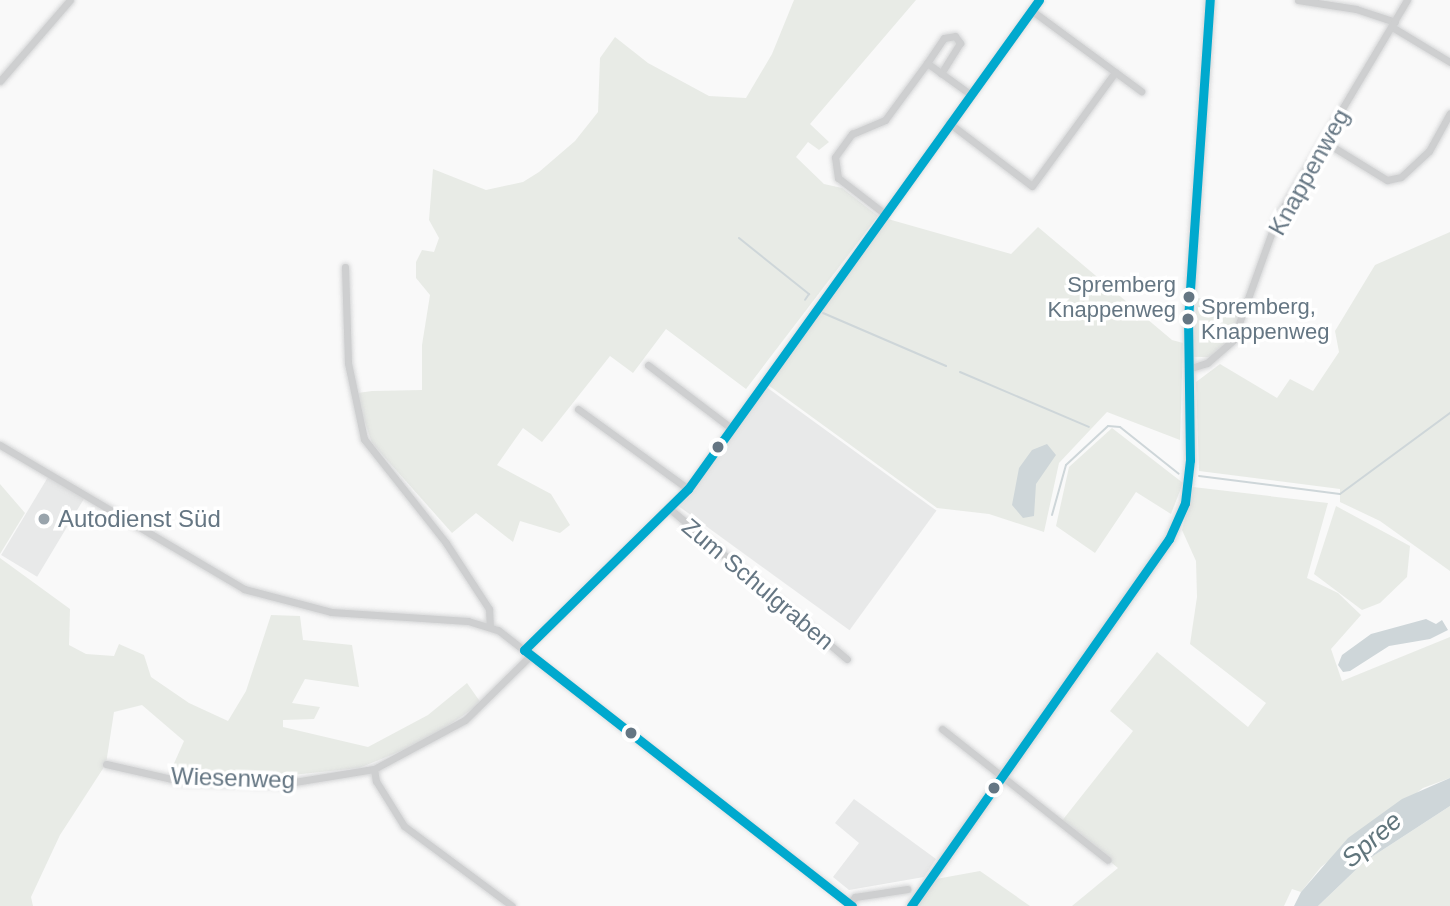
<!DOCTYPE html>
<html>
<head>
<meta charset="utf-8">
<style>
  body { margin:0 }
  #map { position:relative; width:1450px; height:906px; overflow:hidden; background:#f9f9f9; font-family:Arial,sans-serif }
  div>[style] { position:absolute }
  .built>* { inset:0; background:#e8e9e9; transform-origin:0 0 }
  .green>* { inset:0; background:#e8ebe6 }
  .water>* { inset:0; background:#ced6d9 }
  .stream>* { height:2px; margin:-1px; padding:0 1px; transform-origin:1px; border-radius:1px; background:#ced6d9 }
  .roads { filter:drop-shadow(0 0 2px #d5d6d7) drop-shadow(0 0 2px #d5d6d7) }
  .minor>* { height:7px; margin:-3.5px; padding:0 3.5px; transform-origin:3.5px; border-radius:3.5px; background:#cecfd0 }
  .major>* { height:9px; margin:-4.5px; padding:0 4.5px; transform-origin:4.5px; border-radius:4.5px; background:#e1e2e2 }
  .bus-1>* { height:9px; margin:-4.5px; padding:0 4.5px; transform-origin:4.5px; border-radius:4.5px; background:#00a9ce }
  .dots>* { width:19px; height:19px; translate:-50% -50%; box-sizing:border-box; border:4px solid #fff; border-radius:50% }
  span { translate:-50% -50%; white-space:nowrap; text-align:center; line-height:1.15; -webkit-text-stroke:7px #fff; paint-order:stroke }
  .bus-label { font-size:22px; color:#657683 }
  .right { translate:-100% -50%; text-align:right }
  .left { translate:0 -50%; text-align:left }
  .street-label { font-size:24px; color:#657683 }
  .poi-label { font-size:24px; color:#657683 }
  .water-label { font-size:26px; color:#60757c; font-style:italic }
</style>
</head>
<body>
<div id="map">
  <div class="built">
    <div style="left:765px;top:386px;width:212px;height:148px;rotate:36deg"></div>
    <div style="left:48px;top:477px;width:42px;height:91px;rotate:31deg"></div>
    <div style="clip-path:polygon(854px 799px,936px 859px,924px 877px,849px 890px,833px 877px,859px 843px,835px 823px)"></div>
  </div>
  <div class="green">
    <div style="clip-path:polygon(794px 0,916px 0,810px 124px,829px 142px,819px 150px,808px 142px,796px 157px,824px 184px,842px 188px,878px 216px,746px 389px,666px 329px,633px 373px,610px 356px,542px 442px,523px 428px,497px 465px,551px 494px,570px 525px,560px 533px,520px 521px,513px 542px,476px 513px,452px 533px,372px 443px,357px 399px,358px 393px,372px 391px,422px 390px,422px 345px,430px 295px,416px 278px,416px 262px,422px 250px,434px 252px,439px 238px,429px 220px,433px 169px,486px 190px,523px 182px,539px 172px,575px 141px,598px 112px,600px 58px,615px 37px,648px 63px,709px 96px,746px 98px,772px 54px)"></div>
    <div style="clip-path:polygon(888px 219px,1011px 254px,1038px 227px,1172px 340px,1183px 343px,1180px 440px,1107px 412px,1059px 463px,1044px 532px,989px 514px,937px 508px,768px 385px)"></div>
    <div style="clip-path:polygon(1450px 232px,1450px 571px,1380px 521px,1340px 502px,1340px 489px,1199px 471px,1196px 382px,1220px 364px,1277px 398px,1290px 379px,1313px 391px,1339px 352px,1335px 331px,1375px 265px)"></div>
    <div style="clip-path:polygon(1197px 298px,1243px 302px,1231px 339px,1212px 357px,1192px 357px)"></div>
    <div style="clip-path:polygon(1112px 428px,1183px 483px,1171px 514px,1136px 492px,1095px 553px,1056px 526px,1069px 467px)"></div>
    <div style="clip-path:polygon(0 484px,25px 513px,0 554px)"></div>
    <div style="clip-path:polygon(1193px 487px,1328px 503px,1307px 578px,1338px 593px,1361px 615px,1331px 649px,1342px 681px,1450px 637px,1450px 778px,1423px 788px,1321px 867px,1301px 892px,1292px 889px,1284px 906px,1072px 906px,1118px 868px,1061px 822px,1133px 731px,1110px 711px,1157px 652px,1248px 727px,1266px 703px,1190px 644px,1197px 597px,1196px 561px,1182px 530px)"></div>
    <div style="clip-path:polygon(1336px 506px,1410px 546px,1407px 577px,1380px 603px,1362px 610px,1314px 574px)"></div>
    <div style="clip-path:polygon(0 558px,70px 609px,69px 645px,86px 654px,114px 656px,119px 644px,144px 655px,151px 677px,189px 703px,228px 721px,246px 691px,271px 615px,300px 616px,303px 640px,352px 645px,359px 687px,305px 679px,292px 703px,320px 707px,314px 719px,283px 720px,283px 727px,368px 747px,428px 715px,467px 683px,481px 703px,426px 741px,359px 768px,253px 779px,176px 771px,172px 768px,184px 741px,142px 705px,114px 712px,106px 764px,60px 835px,31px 897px,33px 906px,0 906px)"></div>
    <div style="clip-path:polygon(1450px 806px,1450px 906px,1318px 906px,1364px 862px)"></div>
    <div style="clip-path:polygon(980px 871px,1030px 906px,917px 906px,936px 879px)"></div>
  </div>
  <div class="water">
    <div style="clip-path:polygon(1047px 444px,1056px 455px,1036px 484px,1034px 516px,1023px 518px,1012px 505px,1019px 468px,1032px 450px)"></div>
    <div style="clip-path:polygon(1426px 619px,1436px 624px,1442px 620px,1448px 630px,1430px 639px,1389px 646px,1350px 671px,1343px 672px,1338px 665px,1342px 655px,1371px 634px)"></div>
    <div style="clip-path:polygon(1450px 778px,1450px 806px,1364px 862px,1318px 906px,1294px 906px,1301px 892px,1348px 838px,1402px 799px)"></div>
  </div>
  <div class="stream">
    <div style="left:739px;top:238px;width:90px;rotate:38.7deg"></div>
    <div style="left:809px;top:294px;width:7px;rotate:124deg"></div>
    <div style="left:823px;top:313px;width:134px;rotate:23.3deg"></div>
    <div style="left:960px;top:372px;width:140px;rotate:23.1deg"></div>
    <div style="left:1199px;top:476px;width:142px;rotate:7.3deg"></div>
    <div style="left:1340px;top:494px;width:137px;rotate:-36.4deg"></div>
    <div style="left:1052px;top:515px;width:52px;rotate:-74.4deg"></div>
    <div style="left:1066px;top:465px;width:57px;rotate:-42.9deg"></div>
    <div style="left:1108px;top:426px;width:12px;rotate:5deg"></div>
    <div style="left:1120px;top:427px;width:75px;rotate:38.5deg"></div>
  </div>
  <div class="roads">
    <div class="minor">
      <div style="left:1298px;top:0;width:59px;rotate:8.8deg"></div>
      <div style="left:1356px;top:9px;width:41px;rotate:18.4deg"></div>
      <div style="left:1031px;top:10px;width:137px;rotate:36.4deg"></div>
      <div style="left:1392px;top:27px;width:68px;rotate:31.1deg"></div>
      <div style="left:927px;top:63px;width:30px;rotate:-56deg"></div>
      <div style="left:944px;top:38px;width:11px;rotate:-10deg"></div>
      <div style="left:955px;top:36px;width:9px;rotate:54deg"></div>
      <div style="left:960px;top:43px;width:36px;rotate:122deg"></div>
      <div style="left:0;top:81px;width:107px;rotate:-49.2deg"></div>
      <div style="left:949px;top:123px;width:104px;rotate:37.2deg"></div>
      <div style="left:1032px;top:186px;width:141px;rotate:-53.9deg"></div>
      <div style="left:1325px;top:142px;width:73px;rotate:31.5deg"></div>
      <div style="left:1387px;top:180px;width:14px;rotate:-12deg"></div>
      <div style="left:1401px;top:177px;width:38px;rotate:-43deg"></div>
      <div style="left:1429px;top:151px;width:43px;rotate:-61.1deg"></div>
      <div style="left:885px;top:214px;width:59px;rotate:-142.5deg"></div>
      <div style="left:838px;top:178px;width:21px;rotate:-98deg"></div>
      <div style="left:835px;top:157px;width:29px;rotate:-54deg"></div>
      <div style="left:852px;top:134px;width:36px;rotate:-23deg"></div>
      <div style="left:885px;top:120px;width:71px;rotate:-53.6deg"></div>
      <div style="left:927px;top:63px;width:53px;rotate:35.8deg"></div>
      <div style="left:345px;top:267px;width:96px;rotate:88.2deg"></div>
      <div style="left:348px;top:363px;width:78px;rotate:78.1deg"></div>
      <div style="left:364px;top:439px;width:132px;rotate:51.7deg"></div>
      <div style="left:446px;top:543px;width:79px;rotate:56.9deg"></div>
      <div style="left:489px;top:609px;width:17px;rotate:87deg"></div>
      <div style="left:648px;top:365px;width:104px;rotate:37.2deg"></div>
      <div style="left:1188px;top:369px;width:20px;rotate:-18deg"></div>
      <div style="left:1207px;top:363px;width:35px;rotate:-41deg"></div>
      <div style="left:1233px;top:340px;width:130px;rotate:-70.2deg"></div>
      <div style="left:1277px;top:218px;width:254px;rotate:-59.2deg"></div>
      <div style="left:578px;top:409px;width:136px;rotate:36deg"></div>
      <div style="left:0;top:445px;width:283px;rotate:30.5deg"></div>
      <div style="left:244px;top:589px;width:90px;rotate:14.8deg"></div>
      <div style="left:331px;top:612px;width:137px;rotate:3.8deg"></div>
      <div style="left:468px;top:621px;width:31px;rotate:17deg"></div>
      <div style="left:498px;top:630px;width:449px;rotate:37.9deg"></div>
      <div style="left:670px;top:509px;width:232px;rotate:40.3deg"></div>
      <div style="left:524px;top:650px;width:230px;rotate:-44.5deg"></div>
      <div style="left:688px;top:489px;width:602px;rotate:-54.33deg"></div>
      <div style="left:942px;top:729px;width:211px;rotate:38.3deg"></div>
      <div style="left:106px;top:764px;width:77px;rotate:12.8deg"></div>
      <div style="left:181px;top:781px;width:101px;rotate:1.7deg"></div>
      <div style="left:282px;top:784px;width:93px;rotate:-9.3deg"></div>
      <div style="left:374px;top:769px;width:103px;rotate:-28.3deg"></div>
      <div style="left:465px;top:720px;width:93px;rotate:-44.6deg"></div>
      <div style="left:374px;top:769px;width:12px;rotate:81deg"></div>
      <div style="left:376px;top:781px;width:53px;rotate:58.1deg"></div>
      <div style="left:404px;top:826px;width:134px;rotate:36.5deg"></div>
      <div style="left:850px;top:903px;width:8px;rotate:-50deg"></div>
      <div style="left:855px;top:897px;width:53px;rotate:-8.7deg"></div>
    </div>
    <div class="major">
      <div style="left:911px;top:906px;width:449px;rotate:-54.9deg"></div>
      <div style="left:1169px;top:539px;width:39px;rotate:-66deg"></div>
      <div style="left:1185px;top:503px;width:43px;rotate:-83.4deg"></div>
      <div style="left:1190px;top:460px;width:141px;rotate:-90.8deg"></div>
      <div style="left:1188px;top:319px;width:320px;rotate:-86.1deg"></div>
    </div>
  </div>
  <div class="bus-1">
    <div style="left:852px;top:906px;width:416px;rotate:-142deg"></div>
    <div style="left:524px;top:650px;width:230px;rotate:-44.5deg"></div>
    <div style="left:688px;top:489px;width:602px;rotate:-54.33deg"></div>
    <div style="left:911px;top:906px;width:449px;rotate:-54.9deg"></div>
    <div style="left:1169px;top:539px;width:39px;rotate:-66deg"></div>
    <div style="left:1185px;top:503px;width:43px;rotate:-83.4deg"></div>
    <div style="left:1190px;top:460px;width:141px;rotate:-90.8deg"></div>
    <div style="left:1188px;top:319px;width:320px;rotate:-86.1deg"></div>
  </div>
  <div class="dots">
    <div style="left:1189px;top:297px;background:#657683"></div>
    <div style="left:1188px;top:319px;background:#657683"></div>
    <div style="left:718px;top:447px;background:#657683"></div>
    <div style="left:44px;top:519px;background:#99a4ac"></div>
    <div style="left:631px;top:733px;background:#657683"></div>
    <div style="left:994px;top:788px;background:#657683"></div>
  </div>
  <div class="bus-label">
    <span class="right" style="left:1176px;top:297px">Spremberg<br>Knappenweg</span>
    <span class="left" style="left:1201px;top:319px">Spremberg,<br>Knappenweg</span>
  </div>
  <div class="street-label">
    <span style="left:1309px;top:172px;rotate:-61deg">Knappenweg</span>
    <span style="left:758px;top:584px;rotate:40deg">Zum Schulgraben</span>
    <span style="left:233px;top:778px;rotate:2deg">Wiesenweg</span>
  </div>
  <div class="poi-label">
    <span class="left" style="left:58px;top:519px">Autodienst Süd</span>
  </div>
  <div class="water-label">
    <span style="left:1372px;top:840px;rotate:-41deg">Spree</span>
  </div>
</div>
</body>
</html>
